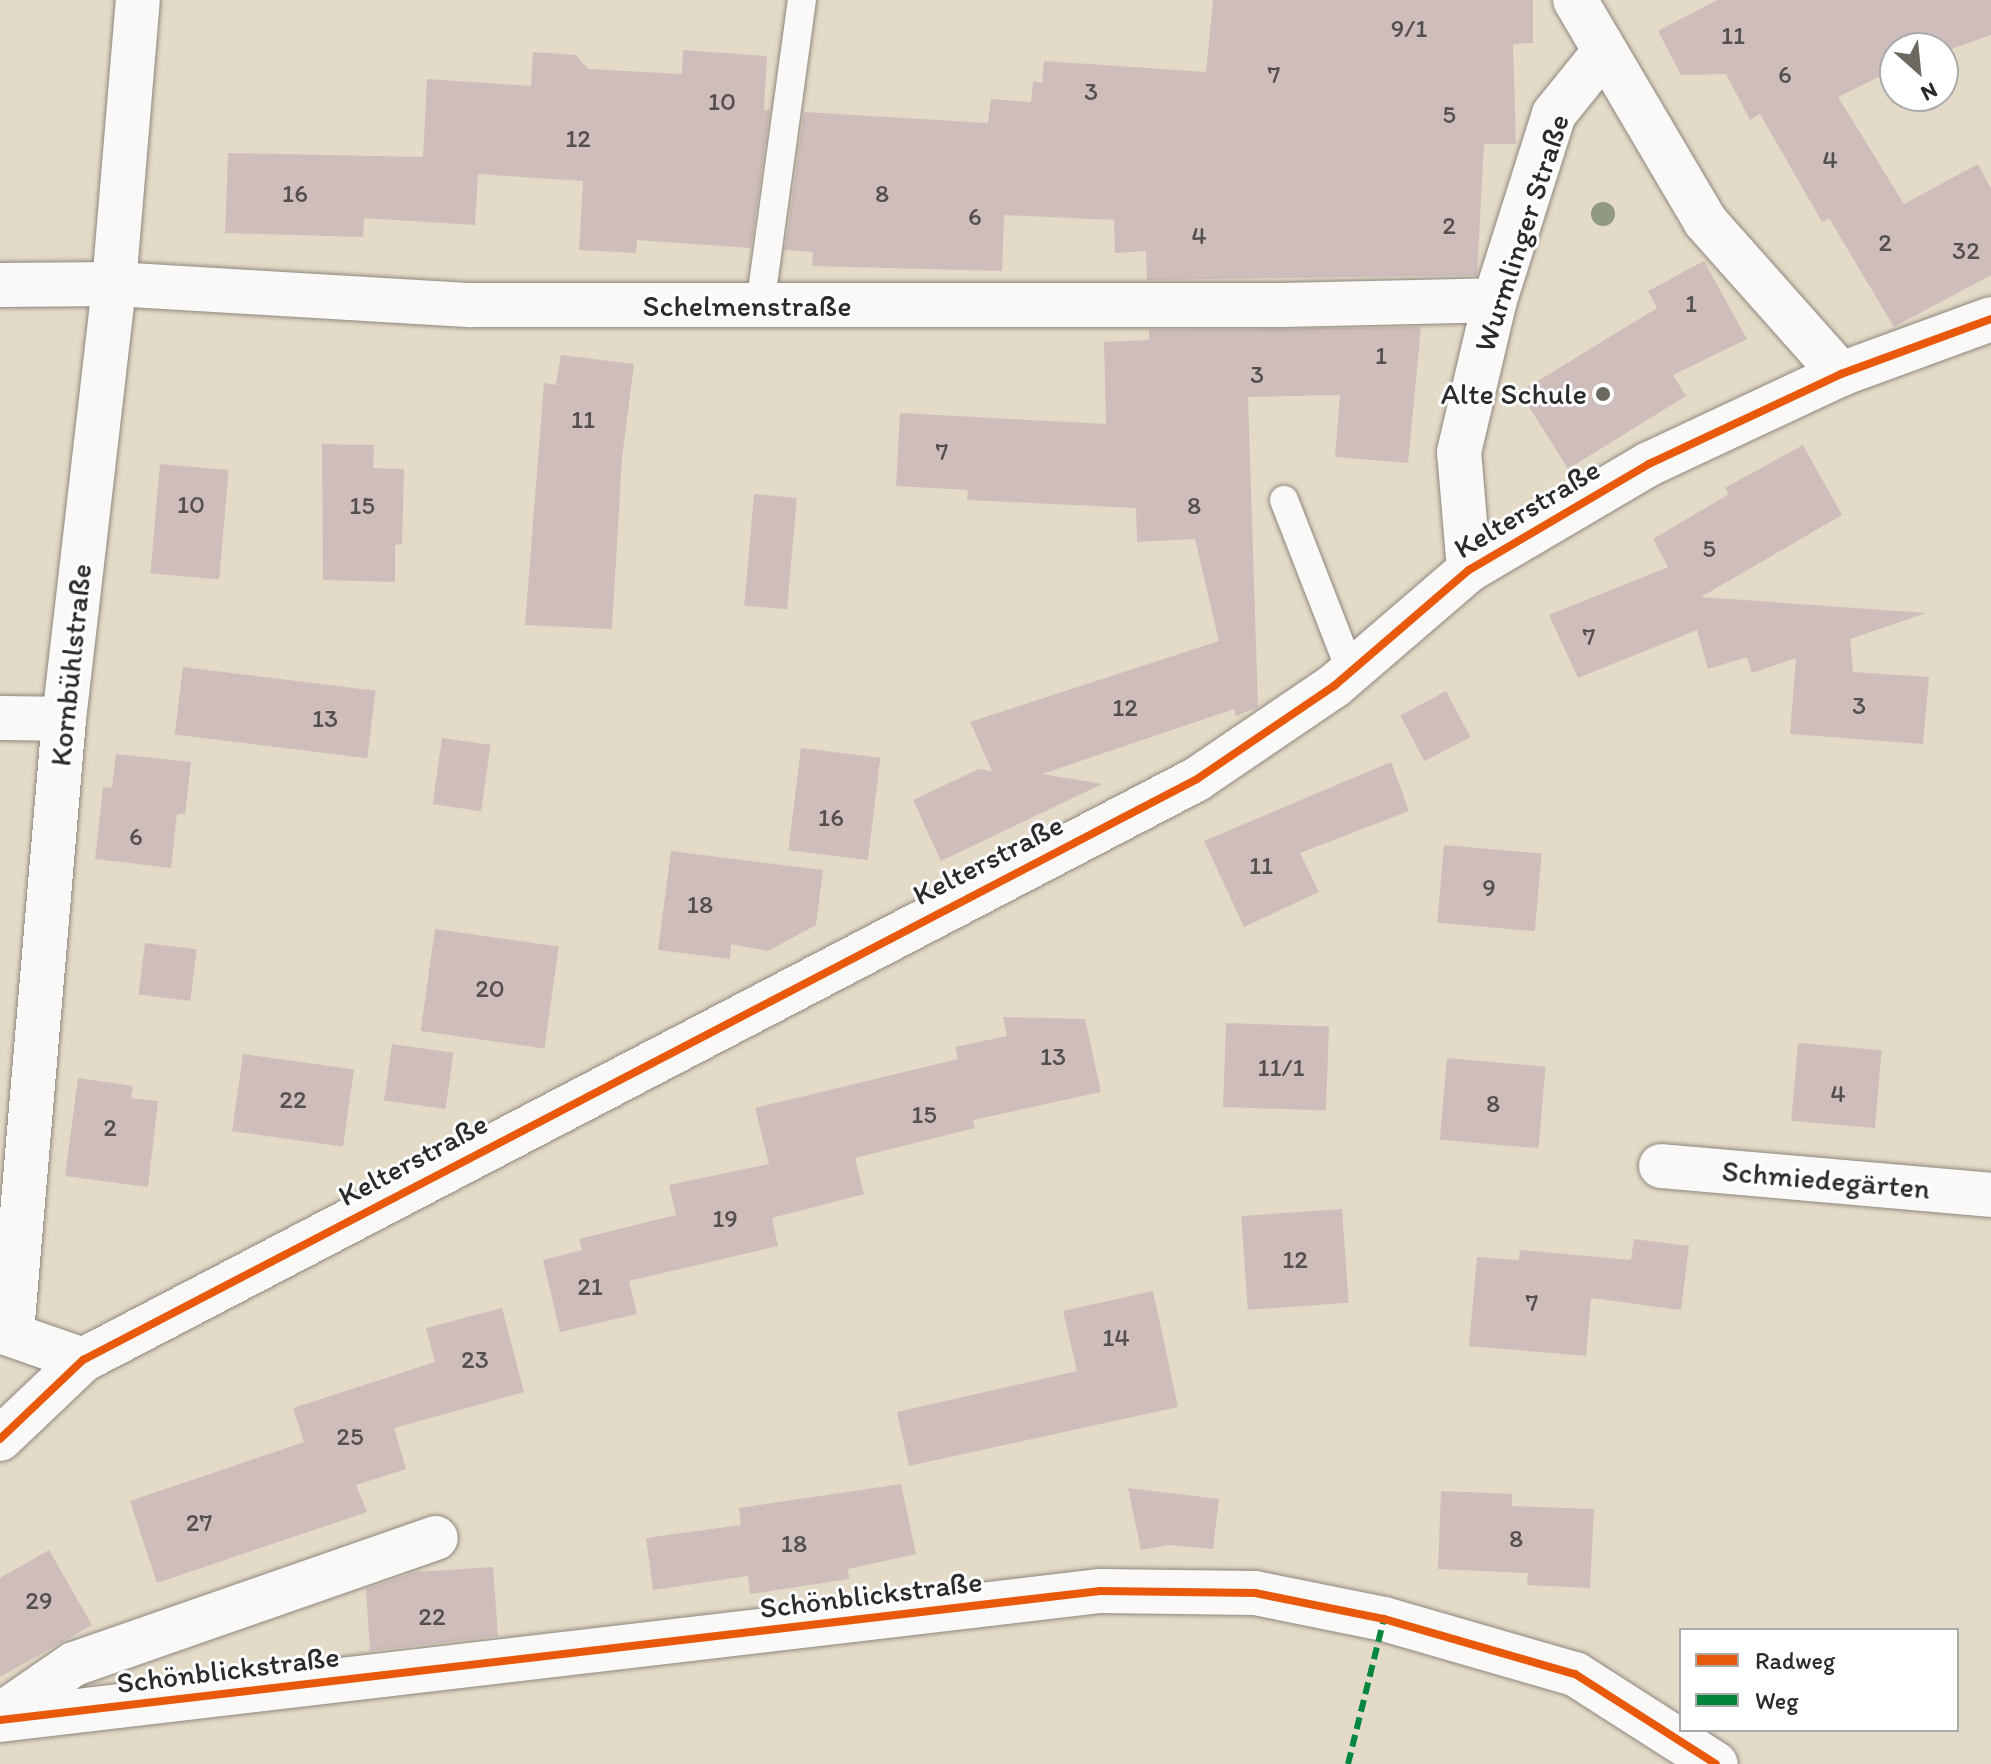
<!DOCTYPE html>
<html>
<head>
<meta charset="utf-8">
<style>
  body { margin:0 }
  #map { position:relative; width:1991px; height:1764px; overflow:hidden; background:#e4dac8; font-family:Itim,sans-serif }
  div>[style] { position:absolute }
  .building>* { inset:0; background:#cfbdbb; transform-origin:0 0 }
  .roads { filter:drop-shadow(0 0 2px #8d887f) drop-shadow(0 0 2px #8d887f) }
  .service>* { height:28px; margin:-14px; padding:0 14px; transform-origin:14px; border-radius:14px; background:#fbf9f7 }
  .minor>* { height:44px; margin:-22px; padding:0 22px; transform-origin:22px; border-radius:22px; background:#fbf9f7 }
  .quiet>* { height:6px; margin-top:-3px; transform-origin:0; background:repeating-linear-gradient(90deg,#00873e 0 12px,transparent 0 18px) }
  .cycleway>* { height:8px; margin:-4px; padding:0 4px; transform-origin:4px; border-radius:4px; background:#e8590c }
  .trees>* { width:24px; height:24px; margin:-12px; border-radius:50%; background:#909982 }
  .dots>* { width:22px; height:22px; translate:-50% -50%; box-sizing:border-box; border:4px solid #fff; border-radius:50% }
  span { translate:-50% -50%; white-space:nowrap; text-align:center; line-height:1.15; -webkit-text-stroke:6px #fff; paint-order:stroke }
  .number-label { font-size:26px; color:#54504f }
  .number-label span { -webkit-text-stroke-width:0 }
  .street-label { font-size:30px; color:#2b2b2b }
  .poi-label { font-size:30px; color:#2b2b2b }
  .right { translate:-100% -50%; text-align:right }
  .legend { position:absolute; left:1679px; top:1628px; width:280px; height:104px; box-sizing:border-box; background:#fff; border:2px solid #aaa; margin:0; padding:10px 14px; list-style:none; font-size:24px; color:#2b2b2b }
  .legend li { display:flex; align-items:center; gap:16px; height:40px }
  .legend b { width:40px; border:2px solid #aaa }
  .north { position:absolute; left:1879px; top:32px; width:80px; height:80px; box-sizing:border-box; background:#fff; border:2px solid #aaa; border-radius:50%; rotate:153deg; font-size:22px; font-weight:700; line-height:32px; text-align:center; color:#2b2b2b }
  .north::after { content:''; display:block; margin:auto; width:28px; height:36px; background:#6c6862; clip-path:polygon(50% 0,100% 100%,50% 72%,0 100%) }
</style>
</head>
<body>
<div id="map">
  <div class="building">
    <div style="clip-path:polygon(1213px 0,1533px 0,1533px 43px,1513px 44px,1516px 144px,1484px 144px,1477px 275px,1147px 280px,1146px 251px,1115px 253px,1114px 220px,1004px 215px,1002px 271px,812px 266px,813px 252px,785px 250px,804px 112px,988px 123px,991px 99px,1031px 102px,1033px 81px,1042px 83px,1044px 61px,1206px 72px)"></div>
    <div style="clip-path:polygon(1717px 0,1991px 0,1991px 35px,1943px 52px,1943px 48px,1895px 48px,1895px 69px,1838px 97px,1904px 204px,1978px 164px,1991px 189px,1991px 275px,1894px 327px,1829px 218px,1822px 222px,1760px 114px,1750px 120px,1726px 74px,1681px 75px,1658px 31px)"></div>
    <div style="clip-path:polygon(683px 50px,767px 56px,764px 110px,770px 110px,751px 248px,637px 240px,636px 253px,579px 250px,583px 181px,478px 174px,475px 225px,364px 218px,363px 237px,225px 233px,228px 153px,423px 157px,427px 79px,531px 86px,533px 52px,576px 55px,588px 69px,682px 74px)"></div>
    <div style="clip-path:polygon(1704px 261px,1747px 339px,1673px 375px,1686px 396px,1568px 469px,1520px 392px,1657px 308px,1648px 291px)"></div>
    <div style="clip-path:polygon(1421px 327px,1408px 463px,1335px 457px,1340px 395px,1248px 397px,1258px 707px,1236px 716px,1234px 709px,1042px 774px,1102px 784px,941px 861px,913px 800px,979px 769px,992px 771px,970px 722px,1219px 641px,1195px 539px,1137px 542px,1136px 508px,967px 500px,968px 490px,896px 486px,900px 413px,1106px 424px,1104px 342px,1149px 340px,1149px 330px)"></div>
    <div style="clip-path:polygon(561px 355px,634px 364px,622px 458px,612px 629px,525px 625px,544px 383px,556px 385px)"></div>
    <div style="clip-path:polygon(322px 444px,374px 445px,373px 468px,404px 469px,402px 544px,395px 545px,395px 582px,323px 580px)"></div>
    <div style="clip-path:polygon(1803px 445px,1842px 515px,1701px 597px,1926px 613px,1850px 639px,1853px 672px,1929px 677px,1923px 744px,1790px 734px,1796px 658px,1752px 673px,1747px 657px,1708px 669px,1697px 630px,1578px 678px,1549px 615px,1668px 567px,1653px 539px,1729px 494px,1725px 488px)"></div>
    <div style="left:160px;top:464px;width:69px;height:110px;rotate:5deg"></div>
    <div style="left:754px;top:494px;width:43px;height:112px;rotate:5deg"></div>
    <div style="left:183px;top:667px;width:194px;height:68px;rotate:7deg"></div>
    <div style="left:1446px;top:691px;width:52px;height:52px;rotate:62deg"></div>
    <div style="left:442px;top:738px;width:49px;height:67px;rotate:8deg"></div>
    <div style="left:801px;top:748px;width:80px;height:103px;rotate:7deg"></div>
    <div style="clip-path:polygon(116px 754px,191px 762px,185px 814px,177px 814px,171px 868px,95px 859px,103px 787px,112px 788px)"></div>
    <div style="clip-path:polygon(1391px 762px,1409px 811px,1300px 853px,1319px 892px,1244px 927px,1204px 841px)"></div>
    <div style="left:1444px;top:845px;width:98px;height:78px;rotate:5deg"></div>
    <div style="clip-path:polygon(671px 851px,823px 870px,816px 925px,768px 951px,731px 944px,730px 959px,658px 950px)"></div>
    <div style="left:435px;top:929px;width:125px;height:103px;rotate:8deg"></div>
    <div style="left:145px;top:943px;width:52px;height:52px;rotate:7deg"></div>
    <div style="clip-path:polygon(1003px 1017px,1085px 1019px,1101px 1092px,973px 1120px,975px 1128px,855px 1158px,864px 1194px,772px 1218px,778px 1246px,629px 1281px,637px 1314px,560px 1332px,543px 1260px,582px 1250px,579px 1239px,676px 1215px,669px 1185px,769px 1164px,755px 1108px,958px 1059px,955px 1047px,1007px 1036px)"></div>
    <div style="left:1226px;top:1023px;width:103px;height:84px;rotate:2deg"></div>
    <div style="left:1798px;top:1043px;width:84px;height:78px;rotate:5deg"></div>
    <div style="left:392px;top:1044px;width:62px;height:57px;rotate:8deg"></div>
    <div style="left:243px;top:1054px;width:112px;height:78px;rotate:8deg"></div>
    <div style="left:1447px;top:1058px;width:99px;height:82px;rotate:5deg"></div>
    <div style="clip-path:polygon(78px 1078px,133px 1086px,131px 1098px,158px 1101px,148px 1187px,65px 1176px)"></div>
    <div style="left:1342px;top:1209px;width:94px;height:101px;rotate:86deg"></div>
    <div style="clip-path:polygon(1634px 1239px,1689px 1246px,1681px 1310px,1591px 1298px,1586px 1356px,1469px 1346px,1477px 1257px,1519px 1260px,1520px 1250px,1631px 1260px)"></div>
    <div style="clip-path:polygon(1153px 1291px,1178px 1407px,909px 1466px,897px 1412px,1077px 1371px,1063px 1311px)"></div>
    <div style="clip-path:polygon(502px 1308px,524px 1392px,394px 1428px,406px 1469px,356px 1485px,367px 1512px,157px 1583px,130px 1501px,304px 1442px,293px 1408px,435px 1362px,426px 1328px)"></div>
    <div style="clip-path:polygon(901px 1484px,916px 1554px,848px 1569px,849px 1579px,750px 1594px,748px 1576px,653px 1590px,646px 1538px,741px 1525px,739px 1508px)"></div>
    <div style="clip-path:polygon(1128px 1488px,1219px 1499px,1213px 1549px,1168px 1545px,1141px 1550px)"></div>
    <div style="clip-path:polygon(1441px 1491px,1512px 1494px,1512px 1506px,1594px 1509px,1590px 1588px,1527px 1585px,1528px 1573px,1438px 1569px)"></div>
    <div style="clip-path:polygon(49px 1550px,92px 1625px,0 1677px,0 1578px)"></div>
    <div style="clip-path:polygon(493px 1567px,498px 1636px,370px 1651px,366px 1589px,415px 1572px)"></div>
  </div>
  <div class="roads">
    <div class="service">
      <div style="left:760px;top:306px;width:309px;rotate:-82.2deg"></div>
      <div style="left:1284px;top:500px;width:185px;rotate:68.7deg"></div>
    </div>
    <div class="minor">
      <div style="left:1575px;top:0;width:256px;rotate:59.5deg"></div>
      <div style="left:1705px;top:221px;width:205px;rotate:48.4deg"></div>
      <div style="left:0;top:285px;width:114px;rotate:-0.5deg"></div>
      <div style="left:114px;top:284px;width:358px;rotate:3.4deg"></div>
      <div style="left:471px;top:305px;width:811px"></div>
      <div style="left:1282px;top:305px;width:213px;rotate:-1.3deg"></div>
      <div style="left:1469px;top:570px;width:118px;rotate:-94.8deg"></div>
      <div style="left:1459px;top:452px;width:156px;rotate:-76.7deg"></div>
      <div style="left:1495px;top:300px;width:195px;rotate:-72.4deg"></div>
      <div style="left:1554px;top:114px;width:80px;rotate:-51.1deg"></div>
      <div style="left:0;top:718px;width:64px;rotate:0.9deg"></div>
      <div style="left:1661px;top:1166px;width:331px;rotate:5deg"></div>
      <div style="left:0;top:1331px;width:88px;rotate:19.3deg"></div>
      <div style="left:12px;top:1332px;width:615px;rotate:-85.15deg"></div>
      <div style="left:64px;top:719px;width:438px;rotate:-83.4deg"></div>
      <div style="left:114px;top:284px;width:285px;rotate:-85.2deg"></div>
      <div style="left:0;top:1439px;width:115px;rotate:-43.6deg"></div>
      <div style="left:83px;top:1360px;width:1256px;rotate:-27.54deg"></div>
      <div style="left:1197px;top:779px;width:166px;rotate:-34.2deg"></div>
      <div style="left:1334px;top:686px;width:178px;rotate:-40.7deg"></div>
      <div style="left:1469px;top:570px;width:209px;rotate:-30.5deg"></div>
      <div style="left:1649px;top:464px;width:212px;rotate:-25.1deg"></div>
      <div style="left:1841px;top:374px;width:160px;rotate:-20.1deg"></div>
      <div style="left:0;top:1715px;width:90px;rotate:-34.6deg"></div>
      <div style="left:74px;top:1664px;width:383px;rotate:-19.2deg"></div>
      <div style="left:0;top:1720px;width:1108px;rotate:-6.69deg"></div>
      <div style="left:1100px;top:1591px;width:155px;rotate:0.7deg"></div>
      <div style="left:1255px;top:1593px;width:132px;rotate:11.4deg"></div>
      <div style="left:1384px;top:1619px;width:199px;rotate:16.1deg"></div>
      <div style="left:1575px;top:1674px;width:167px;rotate:32.6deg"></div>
    </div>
  </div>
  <div class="quiet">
    <div style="left:1348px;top:1764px;width:149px;rotate:-76.1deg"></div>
  </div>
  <div class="cycleway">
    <div style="left:0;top:1439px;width:115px;rotate:-43.6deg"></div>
    <div style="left:83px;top:1360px;width:1256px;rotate:-27.54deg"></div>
    <div style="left:1197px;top:779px;width:166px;rotate:-34.2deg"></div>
    <div style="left:1334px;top:686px;width:178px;rotate:-40.7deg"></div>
    <div style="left:1469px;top:570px;width:209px;rotate:-30.5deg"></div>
    <div style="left:1649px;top:464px;width:212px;rotate:-25.1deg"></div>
    <div style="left:1841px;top:374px;width:160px;rotate:-20.1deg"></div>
    <div style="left:0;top:1720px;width:1108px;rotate:-6.69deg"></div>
    <div style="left:1100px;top:1591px;width:155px;rotate:0.7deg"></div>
    <div style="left:1255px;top:1593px;width:132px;rotate:11.4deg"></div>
    <div style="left:1384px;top:1619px;width:199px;rotate:16.1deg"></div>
    <div style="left:1575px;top:1674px;width:167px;rotate:32.6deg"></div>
  </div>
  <div class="trees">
    <div style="left:1603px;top:214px"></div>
  </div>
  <div class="dots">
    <div style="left:1603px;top:394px;background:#6c6862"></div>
  </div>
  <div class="number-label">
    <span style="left:1409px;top:29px">9/1</span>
    <span style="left:1733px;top:36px">11</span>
    <span style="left:1274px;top:75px">7</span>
    <span style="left:1785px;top:75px">6</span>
    <span style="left:1091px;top:92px">3</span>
    <span style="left:722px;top:102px">10</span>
    <span style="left:1449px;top:115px">5</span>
    <span style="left:578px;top:139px">12</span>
    <span style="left:1830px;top:160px">4</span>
    <span style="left:295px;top:194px">16</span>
    <span style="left:882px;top:194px">8</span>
    <span style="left:975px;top:217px">6</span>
    <span style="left:1449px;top:226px">2</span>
    <span style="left:1199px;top:236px">4</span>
    <span style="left:1885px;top:243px">2</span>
    <span style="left:1966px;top:251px">32</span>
    <span style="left:1691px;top:304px">1</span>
    <span style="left:1381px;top:356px">1</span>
    <span style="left:1257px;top:375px">3</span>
    <span style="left:583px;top:420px">11</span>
    <span style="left:942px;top:452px">7</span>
    <span style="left:191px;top:505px">10</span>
    <span style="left:362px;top:506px">15</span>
    <span style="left:1194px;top:506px">8</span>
    <span style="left:1709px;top:549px">5</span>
    <span style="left:1589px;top:637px">7</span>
    <span style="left:1859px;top:706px">3</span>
    <span style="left:1125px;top:708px">12</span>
    <span style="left:325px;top:719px">13</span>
    <span style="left:831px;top:818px">16</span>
    <span style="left:136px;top:837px">6</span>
    <span style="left:1261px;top:866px">11</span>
    <span style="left:1489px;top:888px">9</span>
    <span style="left:700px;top:905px">18</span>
    <span style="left:490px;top:989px">20</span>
    <span style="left:1053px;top:1057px">13</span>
    <span style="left:1281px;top:1068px">11/1</span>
    <span style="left:1838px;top:1094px">4</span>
    <span style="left:293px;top:1100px">22</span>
    <span style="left:1493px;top:1104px">8</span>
    <span style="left:924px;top:1115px">15</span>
    <span style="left:110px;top:1128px">2</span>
    <span style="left:725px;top:1219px">19</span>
    <span style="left:1295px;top:1260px">12</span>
    <span style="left:590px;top:1287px">21</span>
    <span style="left:1532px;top:1303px">7</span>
    <span style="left:1116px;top:1338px">14</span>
    <span style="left:475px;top:1360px">23</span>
    <span style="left:350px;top:1437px">25</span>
    <span style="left:199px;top:1523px">27</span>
    <span style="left:1516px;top:1539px">8</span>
    <span style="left:794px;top:1544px">18</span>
    <span style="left:39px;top:1601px">29</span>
    <span style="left:432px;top:1617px">22</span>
  </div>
  <div class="street-label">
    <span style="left:1522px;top:233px;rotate:-72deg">Wurmlinger Straße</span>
    <span style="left:747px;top:306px">Schelmenstraße</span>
    <span style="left:1527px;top:509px;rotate:-31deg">Kelterstraße</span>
    <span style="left:71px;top:665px;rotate:-84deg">Kornbühlstraße</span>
    <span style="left:988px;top:860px;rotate:-27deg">Kelterstraße</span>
    <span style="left:413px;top:1160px;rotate:-28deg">Kelterstraße</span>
    <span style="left:1826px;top:1180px;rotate:5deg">Schmiedegärten</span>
    <span style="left:871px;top:1595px;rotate:-7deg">Schönblickstraße</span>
    <span style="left:228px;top:1670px;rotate:-7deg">Schönblickstraße</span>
  </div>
  <div class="poi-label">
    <span class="right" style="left:1587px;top:394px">Alte Schule</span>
  </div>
  <ul class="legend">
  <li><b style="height:10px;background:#e8590c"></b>Radweg</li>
  <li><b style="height:10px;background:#00873e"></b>Weg</li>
  </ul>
  <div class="north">N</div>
</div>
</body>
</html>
